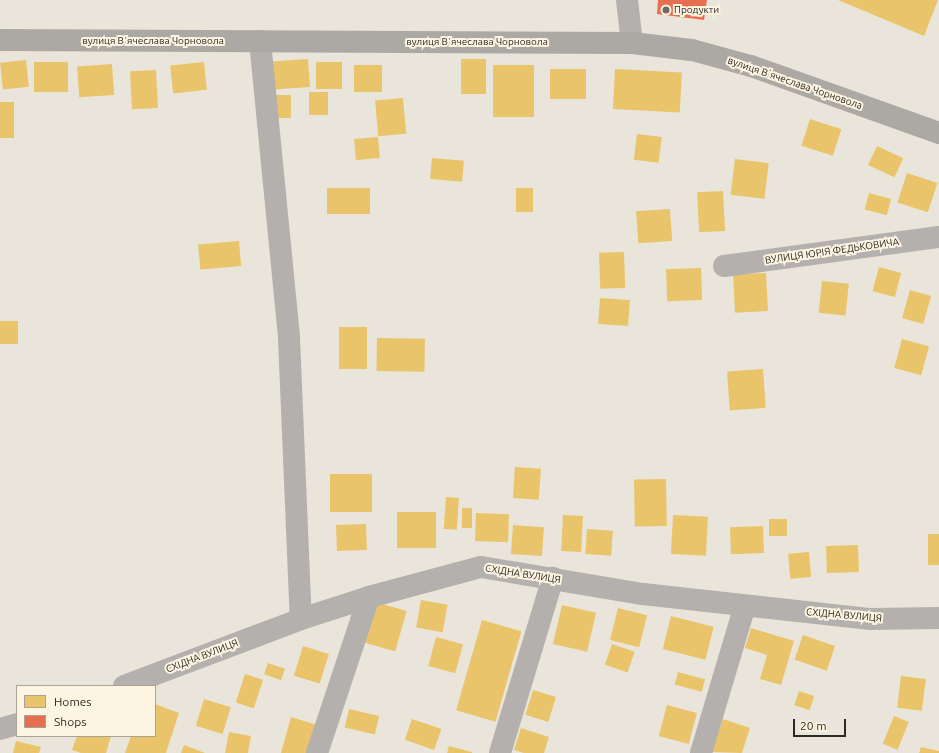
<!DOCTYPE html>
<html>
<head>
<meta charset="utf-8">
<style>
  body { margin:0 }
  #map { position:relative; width:939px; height:753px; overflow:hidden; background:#eae5db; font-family:Ubuntu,sans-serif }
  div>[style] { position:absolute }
  .homes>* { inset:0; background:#e9c46a; transform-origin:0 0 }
  .shops>* { inset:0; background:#e76f51 }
  .minor>* { height:22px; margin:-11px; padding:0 11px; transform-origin:11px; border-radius:11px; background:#b3b0ad }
  .major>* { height:22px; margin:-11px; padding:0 11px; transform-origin:11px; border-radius:11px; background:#aca9a4 }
  .dots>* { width:11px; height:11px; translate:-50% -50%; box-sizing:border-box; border:2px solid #fdf4e2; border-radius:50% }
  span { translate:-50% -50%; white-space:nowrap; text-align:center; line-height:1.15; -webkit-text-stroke:4px #fdf4e2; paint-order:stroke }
  .poi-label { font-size:10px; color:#2c2922 }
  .left { translate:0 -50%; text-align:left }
  .street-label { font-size:10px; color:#2c2922 }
  .legend { position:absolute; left:16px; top:685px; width:140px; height:52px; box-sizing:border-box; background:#fdf4e2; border:1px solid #a9a395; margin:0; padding:5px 7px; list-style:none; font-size:12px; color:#2c2922 }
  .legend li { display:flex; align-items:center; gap:8px; height:20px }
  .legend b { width:20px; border:1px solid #a9a395 }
  .scale { position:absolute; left:793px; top:719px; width:53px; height:18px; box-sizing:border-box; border:2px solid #2c2922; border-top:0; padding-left:5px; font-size:12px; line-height:14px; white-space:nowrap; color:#2c2922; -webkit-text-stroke:3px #fdf4e2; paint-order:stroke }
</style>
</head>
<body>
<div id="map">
  <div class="homes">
    <div style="clip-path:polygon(838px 0,938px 0,924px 36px)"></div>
    <div style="left:308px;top:59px;width:28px;height:36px;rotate:86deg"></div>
    <div style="left:486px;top:59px;width:35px;height:25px;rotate:90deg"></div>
    <div style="left:26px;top:60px;width:27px;height:26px;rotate:84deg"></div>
    <div style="left:34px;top:62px;width:34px;height:30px"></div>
    <div style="left:204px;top:62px;width:28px;height:34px;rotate:84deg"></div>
    <div style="left:316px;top:62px;width:26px;height:27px"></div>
    <div style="left:112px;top:64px;width:31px;height:35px;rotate:86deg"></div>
    <div style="left:354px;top:65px;width:28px;height:27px"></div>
    <div style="left:493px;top:65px;width:41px;height:52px"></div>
    <div style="left:550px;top:69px;width:36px;height:30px"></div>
    <div style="left:615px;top:69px;width:67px;height:40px;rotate:3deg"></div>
    <div style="left:156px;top:70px;width:38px;height:26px;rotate:87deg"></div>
    <div style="left:309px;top:92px;width:19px;height:23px"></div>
    <div style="left:274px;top:95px;width:17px;height:23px"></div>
    <div style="left:403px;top:98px;width:36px;height:28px;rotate:85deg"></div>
    <div style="left:0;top:102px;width:14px;height:36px"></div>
    <div style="left:810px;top:119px;width:33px;height:28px;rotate:18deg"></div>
    <div style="left:637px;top:134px;width:25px;height:26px;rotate:7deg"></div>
    <div style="left:378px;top:137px;width:21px;height:24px;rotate:85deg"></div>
    <div style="left:877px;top:146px;width:29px;height:21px;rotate:25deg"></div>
    <div style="left:432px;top:158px;width:32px;height:21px;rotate:5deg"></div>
    <div style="left:735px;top:159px;width:34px;height:36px;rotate:7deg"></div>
    <div style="left:907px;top:173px;width:32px;height:31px;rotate:18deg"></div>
    <div style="left:327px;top:188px;width:43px;height:26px"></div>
    <div style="left:516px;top:188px;width:17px;height:24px"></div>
    <div style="left:723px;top:191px;width:40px;height:26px;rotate:87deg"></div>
    <div style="left:869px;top:193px;width:23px;height:17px;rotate:15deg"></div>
    <div style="left:670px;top:209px;width:32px;height:34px;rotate:86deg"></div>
    <div style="left:239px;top:241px;width:25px;height:41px;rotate:85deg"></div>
    <div style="left:624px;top:252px;width:36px;height:25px;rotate:88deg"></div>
    <div style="left:879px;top:267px;width:23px;height:25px;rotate:15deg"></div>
    <div style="left:701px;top:268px;width:32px;height:35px;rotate:88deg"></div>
    <div style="left:766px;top:273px;width:38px;height:33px;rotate:87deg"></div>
    <div style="left:822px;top:281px;width:27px;height:32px;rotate:6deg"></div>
    <div style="left:910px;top:290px;width:22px;height:29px;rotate:16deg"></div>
    <div style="left:600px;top:298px;width:30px;height:26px;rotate:4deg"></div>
    <div style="left:0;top:321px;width:18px;height:23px"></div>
    <div style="left:339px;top:327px;width:28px;height:42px"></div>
    <div style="left:377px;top:338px;width:48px;height:33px;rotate:1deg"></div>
    <div style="left:902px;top:339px;width:28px;height:30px;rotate:15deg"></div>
    <div style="left:763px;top:369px;width:39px;height:36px;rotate:86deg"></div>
    <div style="left:515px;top:467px;width:26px;height:31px;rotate:4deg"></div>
    <div style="left:330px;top:474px;width:42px;height:38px"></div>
    <div style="left:666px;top:479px;width:47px;height:32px;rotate:89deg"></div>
    <div style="left:446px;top:497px;width:13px;height:32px;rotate:4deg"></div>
    <div style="left:462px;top:508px;width:10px;height:20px"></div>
    <div style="left:397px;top:512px;width:39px;height:36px"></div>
    <div style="left:476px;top:513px;width:33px;height:28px;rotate:2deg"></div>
    <div style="left:563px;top:515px;width:20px;height:36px;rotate:3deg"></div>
    <div style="left:673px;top:515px;width:35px;height:39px;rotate:3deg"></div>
    <div style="left:769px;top:519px;width:18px;height:17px"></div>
    <div style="left:366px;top:524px;width:26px;height:30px;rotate:88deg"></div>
    <div style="left:513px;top:525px;width:31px;height:29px;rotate:4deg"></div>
    <div style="left:763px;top:526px;width:27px;height:33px;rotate:88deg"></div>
    <div style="left:587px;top:529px;width:26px;height:25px;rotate:4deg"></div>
    <div style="left:928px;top:534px;width:11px;height:31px"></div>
    <div style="left:858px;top:545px;width:27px;height:32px;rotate:88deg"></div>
    <div style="left:809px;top:552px;width:25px;height:21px;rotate:85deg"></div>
    <div style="left:421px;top:600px;width:27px;height:28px;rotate:10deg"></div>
    <div style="left:375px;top:602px;width:33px;height:42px;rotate:16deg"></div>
    <div style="left:562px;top:605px;width:35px;height:40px;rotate:13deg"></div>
    <div style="left:618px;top:608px;width:30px;height:33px;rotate:14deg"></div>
    <div style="left:671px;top:616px;width:44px;height:34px;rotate:14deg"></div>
    <div style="left:482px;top:620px;width:41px;height:94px;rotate:16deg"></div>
    <div style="clip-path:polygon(751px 628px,794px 641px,781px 685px,760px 679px,767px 655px,745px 648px)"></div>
    <div style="left:803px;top:635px;width:34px;height:26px;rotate:19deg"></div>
    <div style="left:436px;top:637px;width:28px;height:30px;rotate:15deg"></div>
    <div style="left:612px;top:644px;width:24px;height:22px;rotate:19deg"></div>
    <div style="left:303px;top:646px;width:27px;height:31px;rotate:17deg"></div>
    <div style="left:268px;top:663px;width:18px;height:12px;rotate:19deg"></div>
    <div style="left:678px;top:672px;width:28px;height:13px;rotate:15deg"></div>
    <div style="left:245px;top:674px;width:19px;height:30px;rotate:18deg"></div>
    <div style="left:901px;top:676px;width:25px;height:32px;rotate:7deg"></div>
    <div style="left:533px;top:690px;width:24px;height:26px;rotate:17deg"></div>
    <div style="left:799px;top:691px;width:16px;height:15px;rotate:18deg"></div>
    <div style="left:204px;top:699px;width:28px;height:28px;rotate:17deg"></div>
    <div style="clip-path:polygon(155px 704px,179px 713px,166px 753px,125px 753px,131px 736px,155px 736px)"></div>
    <div style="left:667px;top:705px;width:31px;height:32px;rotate:15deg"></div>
    <div style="left:349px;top:709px;width:31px;height:19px;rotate:13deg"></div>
    <div style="left:894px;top:716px;width:16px;height:30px;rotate:22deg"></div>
    <div style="clip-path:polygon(291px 717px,317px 725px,309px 753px,281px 753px)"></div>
    <div style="left:412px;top:719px;width:31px;height:22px;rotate:19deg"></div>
    <div style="clip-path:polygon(723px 719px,750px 728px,742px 753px,712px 752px)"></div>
    <div style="clip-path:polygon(521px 728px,549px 737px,544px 753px,524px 753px,514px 750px)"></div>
    <div style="clip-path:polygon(229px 732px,251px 736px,248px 753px,225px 753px)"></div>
    <div style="clip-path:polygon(77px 736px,111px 736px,106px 753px,81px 753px,72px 750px)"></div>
    <div style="clip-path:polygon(16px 741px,41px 747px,39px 753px,13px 753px)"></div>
    <div style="clip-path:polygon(184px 745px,205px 753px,181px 753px)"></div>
    <div style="clip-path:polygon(449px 746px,472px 752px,472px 753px,447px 753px)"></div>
    <div style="clip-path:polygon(921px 747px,939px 751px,939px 753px,919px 753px)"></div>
  </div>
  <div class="shops">
    <div style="clip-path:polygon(658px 0,707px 0,704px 20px,657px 14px)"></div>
  </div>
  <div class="minor">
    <div style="left:627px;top:0;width:43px;rotate:83.4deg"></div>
    <div style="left:260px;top:41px;width:298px;rotate:84.4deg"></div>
    <div style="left:289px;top:338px;width:281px;rotate:87.6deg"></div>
    <div style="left:724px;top:266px;width:217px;rotate:-7.7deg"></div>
    <div style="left:124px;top:686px;width:189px;rotate:-20.7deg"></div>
    <div style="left:301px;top:619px;width:71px;rotate:-17.9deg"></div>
    <div style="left:369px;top:597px;width:116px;rotate:-15deg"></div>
    <div style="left:481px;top:567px;width:164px;rotate:9.5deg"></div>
    <div style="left:643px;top:594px;width:229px;rotate:6.3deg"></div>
    <div style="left:871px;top:619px;width:68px;rotate:-0.8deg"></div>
    <div style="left:0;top:729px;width:18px;rotate:-16deg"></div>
    <div style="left:317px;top:753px;width:164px;rotate:-71.6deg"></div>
    <div style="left:500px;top:753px;width:183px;rotate:-73.2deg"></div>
    <div style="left:701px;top:753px;width:154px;rotate:-73.4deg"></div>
  </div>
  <div class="major">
    <div style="left:0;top:40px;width:632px;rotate:0.27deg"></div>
    <div style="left:632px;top:43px;width:60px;rotate:6.7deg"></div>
    <div style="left:692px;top:50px;width:61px;rotate:15.2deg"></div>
    <div style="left:751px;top:66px;width:200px;rotate:19.6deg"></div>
  </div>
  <div class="dots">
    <div style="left:666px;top:10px;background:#6e6b63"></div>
  </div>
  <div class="poi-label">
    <span class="left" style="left:674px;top:10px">Продукти</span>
  </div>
  <div class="street-label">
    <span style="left:153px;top:41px">вулиця Вʼячеслава Чорновола</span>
    <span style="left:477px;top:42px">вулиця Вʼячеслава Чорновола</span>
    <span style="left:795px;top:83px;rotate:19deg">вулиця Вʼячеслава Чорновола</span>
    <span style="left:832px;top:251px;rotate:-8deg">ВУЛИЦЯ ЮРІЯ ФЕДЬКОВИЧА</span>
    <span style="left:523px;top:574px;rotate:9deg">СХІДНА ВУЛИЦЯ</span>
    <span style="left:844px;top:615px;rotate:5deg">СХІДНА ВУЛИЦЯ</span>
    <span style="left:202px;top:656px;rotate:-21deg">СХІДНА ВУЛИЦЯ</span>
  </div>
  <ul class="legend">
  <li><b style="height:11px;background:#e9c46a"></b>Homes</li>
  <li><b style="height:11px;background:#e76f51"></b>Shops</li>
  </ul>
  <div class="scale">20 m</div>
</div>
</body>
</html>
